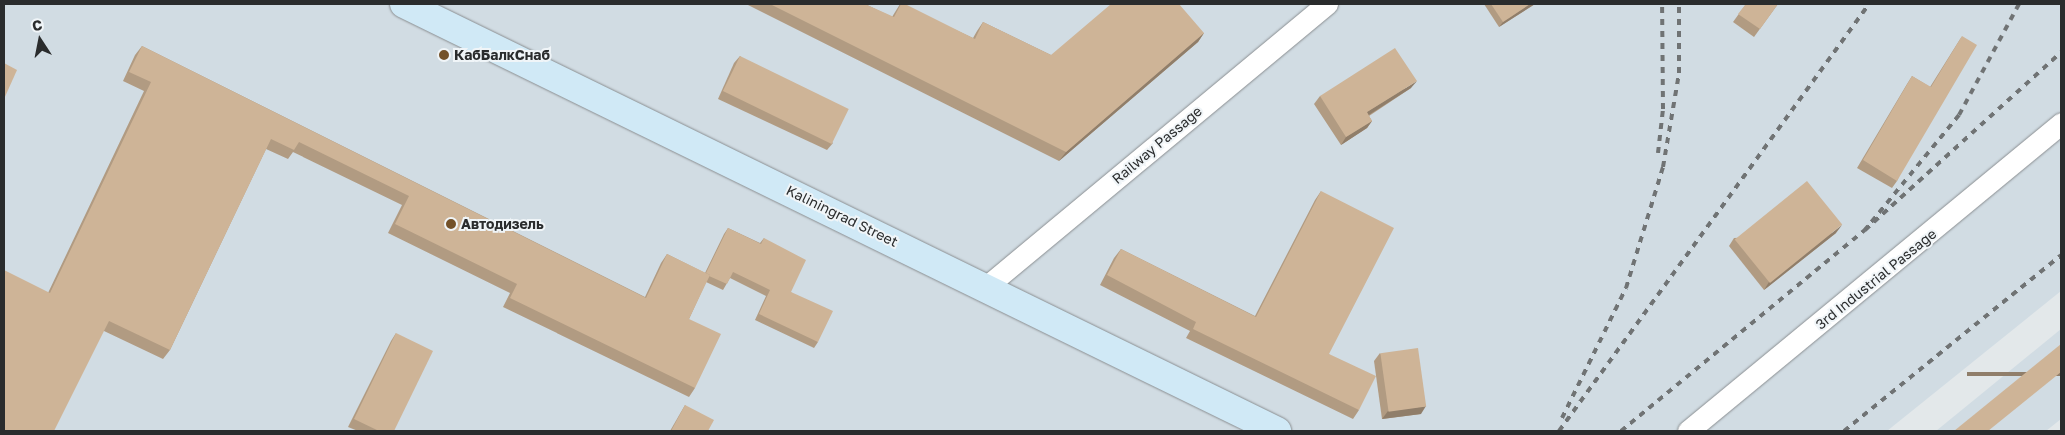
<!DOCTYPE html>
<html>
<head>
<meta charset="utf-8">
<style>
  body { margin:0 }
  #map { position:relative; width:2065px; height:435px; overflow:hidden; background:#e3e8ea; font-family:"Golos Text",sans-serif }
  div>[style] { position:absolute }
  .built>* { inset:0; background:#d1dce3 }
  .roads { filter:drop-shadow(0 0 1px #8a8e91) drop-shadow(0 0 1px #8a8e91) }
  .street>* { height:21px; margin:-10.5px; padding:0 10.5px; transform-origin:10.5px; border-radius:10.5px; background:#fff }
  .secondary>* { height:28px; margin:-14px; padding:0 14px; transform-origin:14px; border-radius:14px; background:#d0e9f6 }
  .rail>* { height:4px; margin-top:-2px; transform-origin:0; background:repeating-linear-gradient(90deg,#707374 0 6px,transparent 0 12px) }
  .wall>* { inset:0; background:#b19b82 }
  .shaded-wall>* { inset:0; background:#907e6a; transform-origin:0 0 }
  .building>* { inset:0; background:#ceb497; transform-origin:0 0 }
  .dots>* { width:14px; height:14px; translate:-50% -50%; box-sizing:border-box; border:2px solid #f0f5f8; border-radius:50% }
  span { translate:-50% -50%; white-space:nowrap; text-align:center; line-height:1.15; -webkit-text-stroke:4px #f0f5f8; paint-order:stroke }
  .poi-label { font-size:14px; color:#2a2c2d; font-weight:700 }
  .left { translate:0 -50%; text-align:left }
  .street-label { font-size:14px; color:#2a2c2d }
  .frame { position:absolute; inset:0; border:5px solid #2a2c2d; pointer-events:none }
  .north { position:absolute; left:15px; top:15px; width:50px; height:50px; -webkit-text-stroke:4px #f0f5f8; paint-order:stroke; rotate:349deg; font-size:14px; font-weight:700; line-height:20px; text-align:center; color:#2a2c2d }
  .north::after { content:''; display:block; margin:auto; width:18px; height:22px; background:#2a2c2d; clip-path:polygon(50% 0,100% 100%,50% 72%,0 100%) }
</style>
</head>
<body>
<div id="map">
  <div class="built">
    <div style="clip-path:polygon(4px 4px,2061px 4px,2061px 291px,1887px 431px,4px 431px)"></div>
    <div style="clip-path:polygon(2061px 329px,2061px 419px,2046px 431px,1936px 431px)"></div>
  </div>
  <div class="roads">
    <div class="street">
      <div style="left:987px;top:286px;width:442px;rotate:-39.7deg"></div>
      <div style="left:1688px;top:431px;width:484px;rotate:-39.5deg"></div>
    </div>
    <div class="secondary">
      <div style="left:404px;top:4px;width:972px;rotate:26.06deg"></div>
    </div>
  </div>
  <div class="rail">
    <div style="left:2019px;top:4px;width:126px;rotate:118.4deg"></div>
    <div style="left:1959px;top:115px;width:149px;rotate:129.3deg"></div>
    <div style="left:1865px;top:230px;width:265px;rotate:-42.2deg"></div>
    <div style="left:1658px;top:153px;width:44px;rotate:-83.5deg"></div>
    <div style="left:1663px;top:109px;width:105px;rotate:-90.5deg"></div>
    <div style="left:1562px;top:418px;width:145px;rotate:-63.8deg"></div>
    <div style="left:1626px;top:288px;width:127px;rotate:-73deg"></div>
    <div style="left:1663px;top:167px;width:95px;rotate:-80.3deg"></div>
    <div style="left:1679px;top:73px;width:69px;rotate:-90deg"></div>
    <div style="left:1559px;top:431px;width:528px;rotate:-54.02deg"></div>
    <div style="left:1621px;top:431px;width:316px;rotate:-39.5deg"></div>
    <div style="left:1844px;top:431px;width:279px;rotate:-39deg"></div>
  </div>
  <div class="wall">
    <div style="clip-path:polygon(746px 4px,865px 4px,892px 17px,900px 4px,973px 38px,977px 31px,983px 22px,1051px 55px,1204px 33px,1198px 42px,1059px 161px)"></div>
    <div style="clip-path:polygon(1484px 4px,1535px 4px,1499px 27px)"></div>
    <div style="clip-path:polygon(1746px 4px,1778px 4px,1754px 37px,1733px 22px)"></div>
    <div style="clip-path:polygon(1962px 36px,1897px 181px,1892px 188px,1857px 168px,1907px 84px,1912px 76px,1930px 87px)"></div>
    <div style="clip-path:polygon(142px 46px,645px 297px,661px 263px,667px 254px,705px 273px,724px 234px,728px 228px,760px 243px,764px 238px,791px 292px,818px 342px,814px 348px,755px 320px,766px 296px,730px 278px,723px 290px,706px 282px,689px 319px,695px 388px,689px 397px,503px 307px,510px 293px,388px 233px,402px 205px,293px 152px,288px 159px,266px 149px,170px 350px,163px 359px,104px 331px,48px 293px,144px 91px,123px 81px,135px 55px)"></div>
    <div style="clip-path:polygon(740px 56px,833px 143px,827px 150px,718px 99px,734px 63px)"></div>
    <div style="clip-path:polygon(1411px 88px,1369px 116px,1372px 121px,1367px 128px,1341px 145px,1314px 104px,1320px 96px)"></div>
    <div style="clip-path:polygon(1321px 191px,1329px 354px,1359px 410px,1353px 419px,1186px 338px,1190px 331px,1100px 285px,1114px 258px,1121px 249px,1255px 316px,1315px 200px)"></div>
    <div style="clip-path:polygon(1836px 233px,1764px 290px,1729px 246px,1734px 238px)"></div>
    <div style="clip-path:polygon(396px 333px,394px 431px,358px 431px,348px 427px,391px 341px)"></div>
    <div style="clip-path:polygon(1380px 353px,1421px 414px,1382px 419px,1374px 361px)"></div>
    <div style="clip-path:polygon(685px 405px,708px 431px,670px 431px)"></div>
  </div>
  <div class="shaded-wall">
    <div style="clip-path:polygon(1530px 4px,1535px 4px,1499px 27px,1503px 22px)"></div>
    <div style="clip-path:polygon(1204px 33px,1198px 42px,1059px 161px,1066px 152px)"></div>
    <div style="clip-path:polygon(1417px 81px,1411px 88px,1361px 120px,1367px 112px)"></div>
    <div style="clip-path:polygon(1372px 121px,1367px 128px,1341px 145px,1346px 137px)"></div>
    <div style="clip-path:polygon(1842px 225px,1836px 233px,1764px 290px,1769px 282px)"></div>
    <div style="left:2061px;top:372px;width:4px;height:94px;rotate:90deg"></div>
    <div style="clip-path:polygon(1426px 406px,1421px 414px,1382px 419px,1388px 411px)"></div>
  </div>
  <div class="building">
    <div style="clip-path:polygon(770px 4px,865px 4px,894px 17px,901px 4px,905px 4px,975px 39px,983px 22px,1051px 55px,1111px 4px,1179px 4px,1204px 33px,1066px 152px)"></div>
    <div style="clip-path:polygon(1491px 4px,1530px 4px,1503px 22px)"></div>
    <div style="clip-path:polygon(1746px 4px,1778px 4px,1760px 29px,1738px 14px)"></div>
    <div style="clip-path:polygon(1962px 36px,1977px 45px,1897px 181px,1863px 160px,1912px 76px,1931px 87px)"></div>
    <div style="clip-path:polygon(142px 46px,646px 298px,667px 254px,710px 275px,689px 319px,721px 334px,695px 388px,510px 298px,517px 284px,395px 224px,409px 196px,299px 142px,294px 150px,271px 139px,170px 350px,109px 321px,54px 431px,4px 431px,4px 270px,50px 293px,151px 82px,129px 72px)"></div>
    <div style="clip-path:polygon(1395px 48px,1417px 81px,1367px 112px,1372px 121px,1346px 137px,1320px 96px)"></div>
    <div style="left:740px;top:56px;width:121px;height:39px;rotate:26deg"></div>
    <div style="clip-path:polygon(4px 63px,17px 70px,4px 99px)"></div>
    <div style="left:1807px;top:181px;width:56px;height:93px;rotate:51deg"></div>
    <div style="clip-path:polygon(1321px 191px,1394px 228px,1329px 354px,1376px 376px,1359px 410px,1193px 329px,1196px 322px,1107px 275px,1121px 249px,1256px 317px)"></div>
    <div style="clip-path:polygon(728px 228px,761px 244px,764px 238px,806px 260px,791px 292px,833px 311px,818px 342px,759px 314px,770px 290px,733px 272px,727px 284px,709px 276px,710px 275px,706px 273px)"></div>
    <div style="clip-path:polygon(396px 333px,433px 351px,394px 431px,379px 431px,354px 419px)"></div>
    <div style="clip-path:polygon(2061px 344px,2061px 372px,1988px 431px,1954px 431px)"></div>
    <div style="left:1418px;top:348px;width:59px;height:38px;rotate:82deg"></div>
    <div style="clip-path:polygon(685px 405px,714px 420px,708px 431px,671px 431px)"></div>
  </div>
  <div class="dots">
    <div style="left:444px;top:55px;background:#735129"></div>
    <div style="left:451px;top:224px;background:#735129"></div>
  </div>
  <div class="poi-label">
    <span class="left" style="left:454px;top:55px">КабБалкСнаб</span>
    <span class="left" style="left:461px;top:224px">Автодизель</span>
  </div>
  <div class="street-label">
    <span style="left:1157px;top:145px;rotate:-40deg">Railway Passage</span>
    <span style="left:842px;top:216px;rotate:26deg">Kaliningrad Street</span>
    <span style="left:1876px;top:279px;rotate:-39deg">3rd Industrial Passage</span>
  </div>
  <div class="frame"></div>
  <div class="north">С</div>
</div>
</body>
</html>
